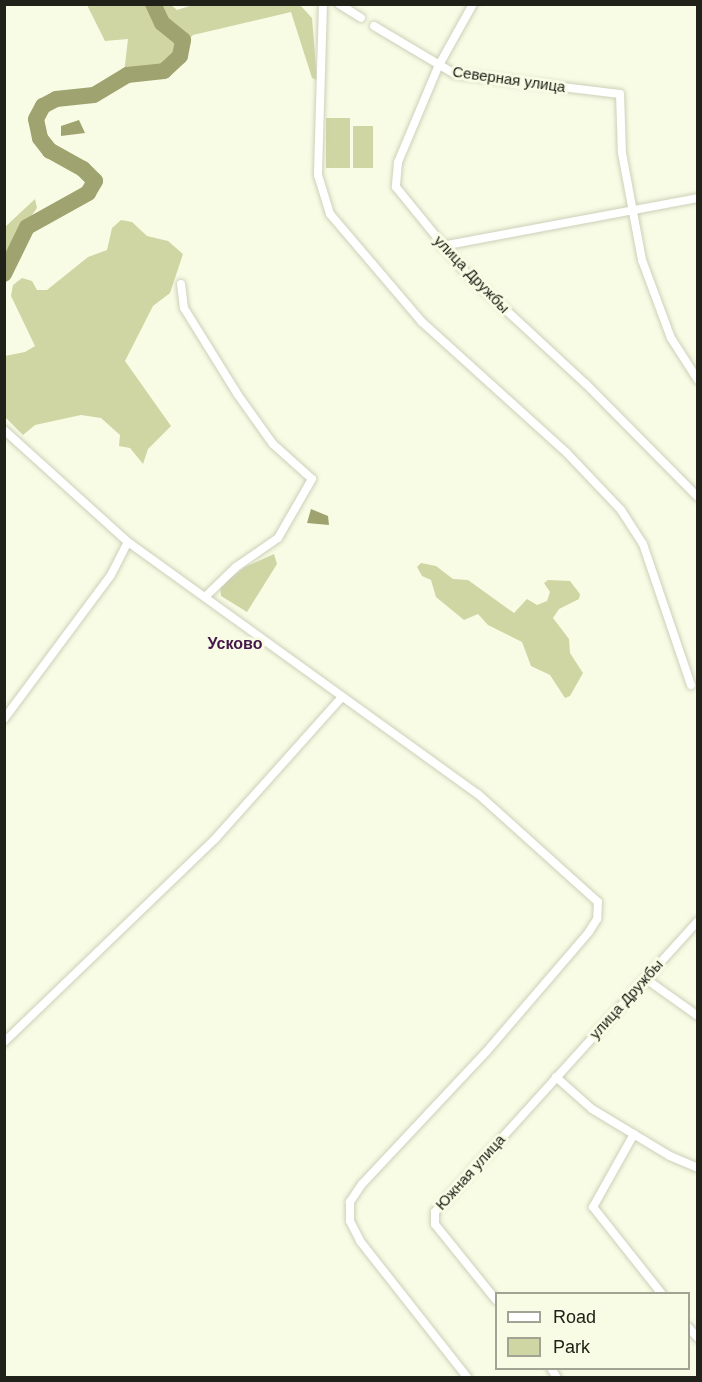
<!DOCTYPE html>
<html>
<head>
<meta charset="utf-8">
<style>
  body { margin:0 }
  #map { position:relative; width:702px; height:1382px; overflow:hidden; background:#f9fce5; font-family:Arial,sans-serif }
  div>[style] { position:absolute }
  .green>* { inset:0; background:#cfd5a3; transform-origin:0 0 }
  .water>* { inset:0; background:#9ea370 }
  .river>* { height:16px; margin:-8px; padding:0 8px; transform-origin:8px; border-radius:8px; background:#9ea370 }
  .roads { filter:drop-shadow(0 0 2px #cdd0b9) drop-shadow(0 0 2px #cdd0b9) }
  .minor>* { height:8px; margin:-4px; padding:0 4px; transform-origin:4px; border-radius:4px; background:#fff }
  span { translate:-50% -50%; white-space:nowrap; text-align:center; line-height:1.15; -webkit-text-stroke:6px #f9fce5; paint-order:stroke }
  .street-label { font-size:15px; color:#202118 }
  .neighbourhood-label { font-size:16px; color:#45184b; font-weight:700 }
  .frame { position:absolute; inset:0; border:6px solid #202118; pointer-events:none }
  .legend { position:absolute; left:495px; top:1292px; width:195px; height:78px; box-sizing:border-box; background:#f9fce5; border:2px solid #a2a493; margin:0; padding:8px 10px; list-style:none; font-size:18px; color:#202118 }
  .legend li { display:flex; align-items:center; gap:12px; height:30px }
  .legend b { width:30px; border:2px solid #a2a493 }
</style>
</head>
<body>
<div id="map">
  <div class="green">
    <div style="clip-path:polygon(196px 4px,300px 5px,312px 18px,317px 80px,312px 78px,291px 12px,193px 35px,165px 66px,124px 73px,128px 39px,105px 41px,87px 5px,171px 5px,177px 10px)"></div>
    <div style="left:326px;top:118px;width:24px;height:50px"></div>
    <div style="left:353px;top:126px;width:20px;height:42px"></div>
    <div style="clip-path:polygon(35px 199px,37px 208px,11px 244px,5px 261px,5px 227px)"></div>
    <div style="clip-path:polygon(121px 220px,132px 222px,147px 236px,168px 241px,183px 254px,170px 293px,153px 306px,125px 361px,171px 426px,148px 449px,143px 464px,130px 448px,119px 446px,120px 435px,101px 418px,81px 415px,35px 425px,23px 435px,5px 417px,5px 356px,25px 352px,35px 346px,11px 296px,13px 285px,22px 278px,32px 281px,37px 290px,47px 290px,88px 257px,107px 250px,112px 228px)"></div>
    <div style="clip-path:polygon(274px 554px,277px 564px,247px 612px,221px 596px,220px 586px,245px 567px)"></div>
    <div style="clip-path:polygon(421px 563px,436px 566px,453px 579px,468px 580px,514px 613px,527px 599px,537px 605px,547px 601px,550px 592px,544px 583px,548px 580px,570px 581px,580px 594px,579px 599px,559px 609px,553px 618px,569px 639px,570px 653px,583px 673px,570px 696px,565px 698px,550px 675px,531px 666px,522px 642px,488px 625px,478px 614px,464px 620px,436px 597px,431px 580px,422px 576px,417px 567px)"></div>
  </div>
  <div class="water">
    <div style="clip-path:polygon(79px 120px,85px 133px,61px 136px,61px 126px)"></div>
    <div style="clip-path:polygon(311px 509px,328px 516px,329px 525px,307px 523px)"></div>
  </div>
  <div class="river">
    <div style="left:4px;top:274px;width:52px;rotate:-63.9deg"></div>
    <div style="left:27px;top:227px;width:70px;rotate:-29.1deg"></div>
    <div style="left:88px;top:193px;width:14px;rotate:-60deg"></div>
    <div style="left:95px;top:181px;width:17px;rotate:-135deg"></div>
    <div style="left:83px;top:169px;width:38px;rotate:-151deg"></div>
    <div style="left:50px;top:151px;width:16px;rotate:-128deg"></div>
    <div style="left:40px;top:138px;width:19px;rotate:-102deg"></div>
    <div style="left:36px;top:119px;width:15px;rotate:-62deg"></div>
    <div style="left:43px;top:106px;width:15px;rotate:-28deg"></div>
    <div style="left:56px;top:99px;width:38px;rotate:-6deg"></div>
    <div style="left:94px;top:95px;width:39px;rotate:-31deg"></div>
    <div style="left:127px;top:75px;width:37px;rotate:-6deg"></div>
    <div style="left:164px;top:71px;width:22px;rotate:-43deg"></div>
    <div style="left:180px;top:56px;width:16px;rotate:-79deg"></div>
    <div style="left:183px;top:40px;width:27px;rotate:-141deg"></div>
    <div style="left:162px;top:23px;width:21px;rotate:-115deg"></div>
  </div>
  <div class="roads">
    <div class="minor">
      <div style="left:323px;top:4px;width:171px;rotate:91.7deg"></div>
      <div style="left:318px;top:175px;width:41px;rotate:72.9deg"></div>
      <div style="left:330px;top:214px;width:142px;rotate:49.6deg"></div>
      <div style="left:422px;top:322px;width:194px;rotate:42.1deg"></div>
      <div style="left:566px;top:452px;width:80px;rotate:46.5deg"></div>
      <div style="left:621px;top:510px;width:40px;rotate:57.1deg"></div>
      <div style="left:643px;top:544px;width:149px;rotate:71.2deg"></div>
      <div style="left:339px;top:4px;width:26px;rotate:32deg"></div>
      <div style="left:473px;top:4px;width:72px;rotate:119.1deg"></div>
      <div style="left:438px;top:67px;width:103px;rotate:112.8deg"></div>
      <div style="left:398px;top:162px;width:25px;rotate:95deg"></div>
      <div style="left:396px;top:187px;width:111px;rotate:50.9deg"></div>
      <div style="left:466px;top:273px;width:163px;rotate:42.8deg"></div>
      <div style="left:586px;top:384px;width:159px;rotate:45.3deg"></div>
      <div style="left:374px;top:26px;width:94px;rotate:30.7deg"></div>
      <div style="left:455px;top:74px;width:166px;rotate:6.9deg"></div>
      <div style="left:620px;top:94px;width:59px;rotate:88.1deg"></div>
      <div style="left:622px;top:153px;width:109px;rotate:79.4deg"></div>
      <div style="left:642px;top:260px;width:83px;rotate:69.6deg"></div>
      <div style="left:671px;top:338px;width:50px;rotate:57.3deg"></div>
      <div style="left:442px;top:246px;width:260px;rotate:-10.6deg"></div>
      <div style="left:181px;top:284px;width:24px;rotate:83deg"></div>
      <div style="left:184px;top:308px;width:102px;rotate:58.2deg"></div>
      <div style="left:238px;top:395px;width:60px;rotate:54.5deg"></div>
      <div style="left:273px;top:444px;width:52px;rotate:41.9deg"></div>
      <div style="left:312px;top:479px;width:68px;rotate:120deg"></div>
      <div style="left:278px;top:538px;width:51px;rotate:145.4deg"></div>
      <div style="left:236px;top:567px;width:40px;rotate:136deg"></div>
      <div style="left:4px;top:430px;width:167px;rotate:42.1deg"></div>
      <div style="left:128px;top:542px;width:431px;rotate:35.8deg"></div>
      <div style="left:478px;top:794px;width:161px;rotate:42deg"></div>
      <div style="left:598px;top:902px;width:17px;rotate:93deg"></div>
      <div style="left:597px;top:919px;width:15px;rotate:122deg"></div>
      <div style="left:589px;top:932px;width:158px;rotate:130.6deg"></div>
      <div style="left:486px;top:1052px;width:181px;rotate:133.2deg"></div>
      <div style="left:362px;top:1184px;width:22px;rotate:124deg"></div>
      <div style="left:350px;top:1202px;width:19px;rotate:90deg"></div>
      <div style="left:350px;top:1221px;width:22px;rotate:63deg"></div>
      <div style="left:360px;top:1241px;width:174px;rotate:51.8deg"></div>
      <div style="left:4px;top:719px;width:179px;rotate:-53.4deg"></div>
      <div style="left:111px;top:575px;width:37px;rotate:-63deg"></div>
      <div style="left:646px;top:979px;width:64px;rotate:35.4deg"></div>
      <div style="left:4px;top:1042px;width:293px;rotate:-43.9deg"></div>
      <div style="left:215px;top:839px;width:189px;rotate:-48.2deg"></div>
      <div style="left:556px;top:1077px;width:48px;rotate:41.6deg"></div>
      <div style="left:592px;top:1109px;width:91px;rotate:31.1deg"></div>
      <div style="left:670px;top:1156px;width:30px;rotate:23deg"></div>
      <div style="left:634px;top:1134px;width:84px;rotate:119.3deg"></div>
      <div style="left:593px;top:1207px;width:111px;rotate:51.6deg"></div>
      <div style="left:496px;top:1300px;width:97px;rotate:-128.8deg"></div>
      <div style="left:435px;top:1224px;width:12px;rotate:-90deg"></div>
      <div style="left:435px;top:1212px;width:392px;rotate:-47.9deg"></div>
      <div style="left:688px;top:1327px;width:15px;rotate:48deg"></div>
      <div style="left:551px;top:1368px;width:12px;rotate:59deg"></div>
    </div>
  </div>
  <div class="street-label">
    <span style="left:509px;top:79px;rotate:8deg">Северная улица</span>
    <span style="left:472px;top:274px;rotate:46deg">улица Дружбы</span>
    <span style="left:626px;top:999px;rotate:-48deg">улица Дружбы</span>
    <span style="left:470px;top:1172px;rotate:-48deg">Южная улица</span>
  </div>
  <div class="neighbourhood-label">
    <span style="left:235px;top:644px">Усково</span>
  </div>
  <div class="frame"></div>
  <ul class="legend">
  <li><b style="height:8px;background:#fff"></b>Road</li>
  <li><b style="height:16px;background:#cfd5a3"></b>Park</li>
  </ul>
</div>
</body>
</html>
